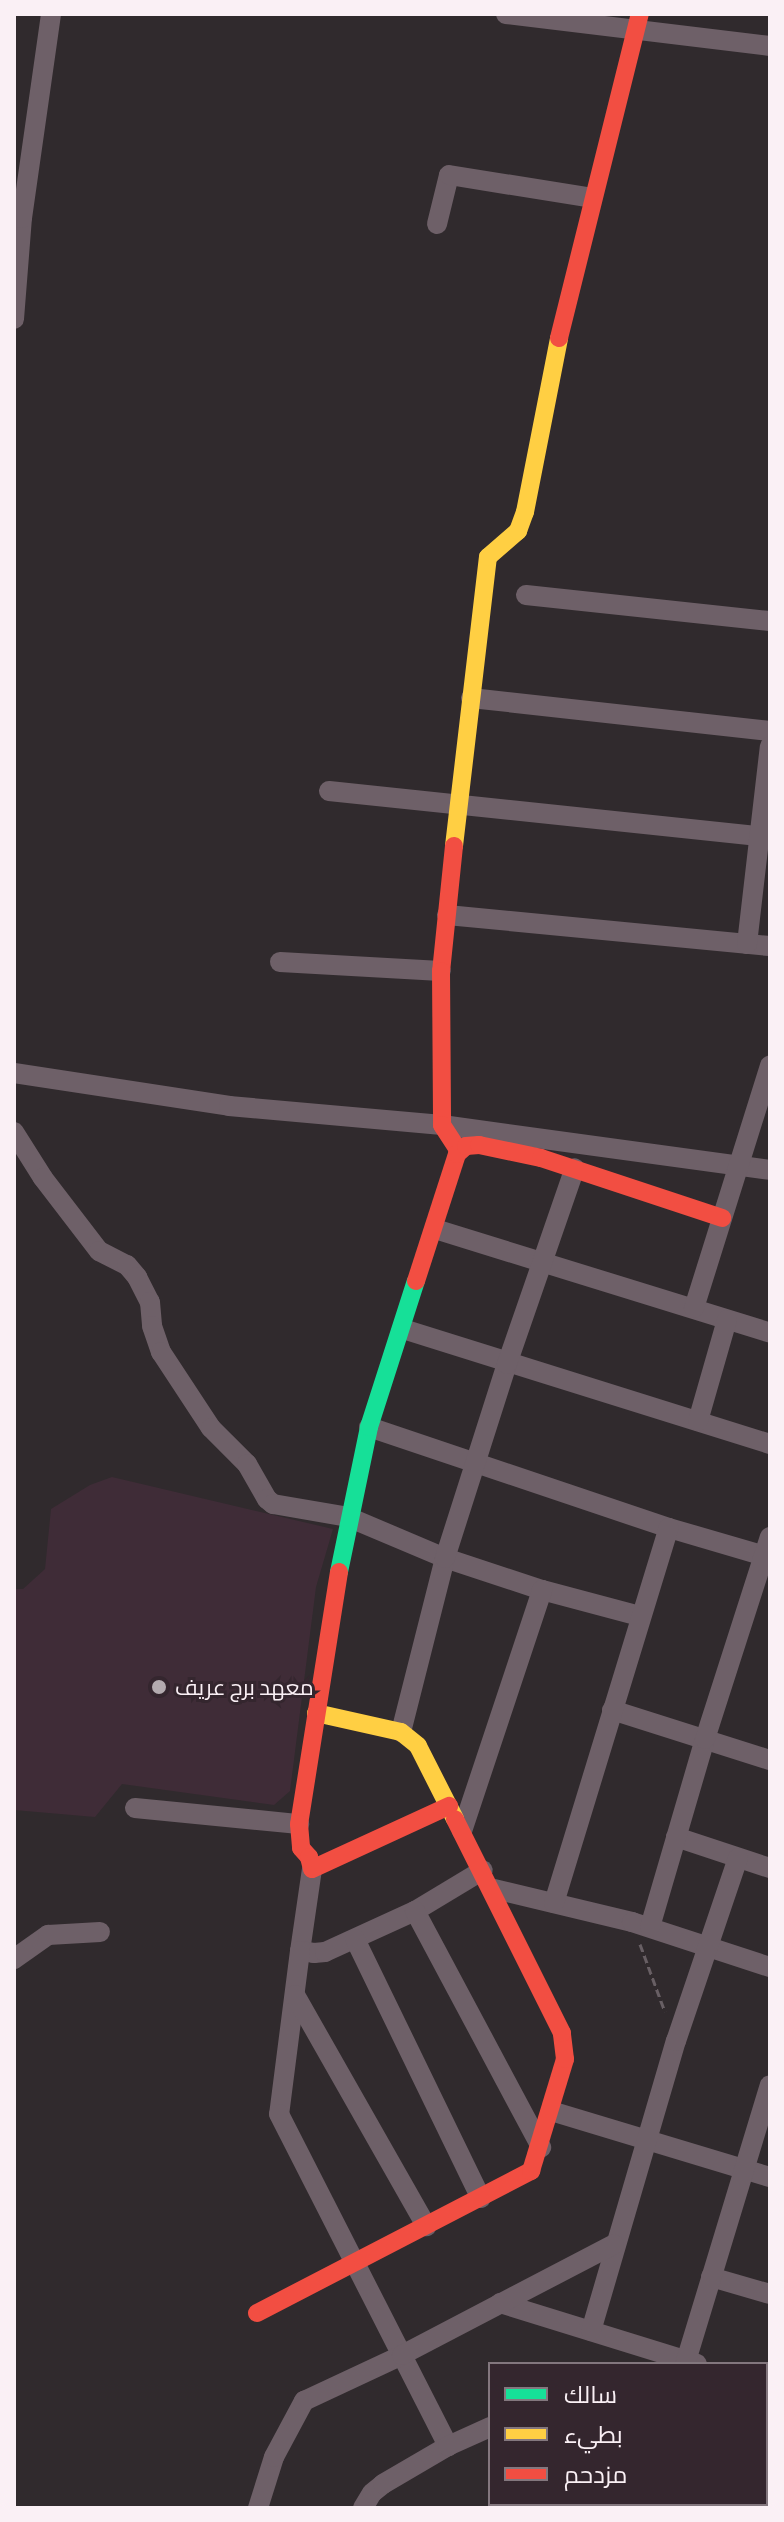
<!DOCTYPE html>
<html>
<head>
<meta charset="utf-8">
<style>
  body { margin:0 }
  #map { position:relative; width:784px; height:2522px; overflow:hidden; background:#302a2d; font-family:Commissioner,Cairo,sans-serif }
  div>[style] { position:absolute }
  .built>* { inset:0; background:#3f2c37 }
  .path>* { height:3px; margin-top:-1.5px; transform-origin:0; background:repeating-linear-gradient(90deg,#685f64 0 8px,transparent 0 12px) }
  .street>* { height:20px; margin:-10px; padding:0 10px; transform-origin:10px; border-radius:10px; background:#6e6068 }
  .fast>* { height:18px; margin:-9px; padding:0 9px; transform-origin:9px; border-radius:9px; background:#16e098 }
  .slow>* { height:18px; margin:-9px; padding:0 9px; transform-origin:9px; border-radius:9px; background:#ffcf43 }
  .jam>* { height:18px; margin:-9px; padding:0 9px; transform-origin:9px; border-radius:9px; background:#f24e42 }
  .dots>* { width:22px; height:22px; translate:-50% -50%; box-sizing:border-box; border:4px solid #34262e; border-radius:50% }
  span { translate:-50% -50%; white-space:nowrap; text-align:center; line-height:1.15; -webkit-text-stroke:6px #34262e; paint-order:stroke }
  .poi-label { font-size:22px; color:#faf0f5 }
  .left { translate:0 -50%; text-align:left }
  .frame { position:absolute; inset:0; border:16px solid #faf0f5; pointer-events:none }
  .legend { position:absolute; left:488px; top:2362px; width:280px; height:144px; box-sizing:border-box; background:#34262e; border:2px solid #83777e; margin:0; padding:10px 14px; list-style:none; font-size:24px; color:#faf0f5 }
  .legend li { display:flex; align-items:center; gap:16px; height:40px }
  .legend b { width:40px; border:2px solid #83777e }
</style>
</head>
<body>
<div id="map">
  <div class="built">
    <div style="clip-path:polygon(112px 1477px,333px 1529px,316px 1587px,290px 1791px,274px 1805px,122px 1784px,95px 1817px,14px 1810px,14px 1589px,23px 1589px,45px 1569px,51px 1509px,90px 1485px)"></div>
  </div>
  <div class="path">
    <div style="left:640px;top:1944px;width:72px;rotate:69.8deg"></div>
  </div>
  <div class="street">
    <div style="left:506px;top:14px;width:266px;rotate:6.9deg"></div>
    <div style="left:437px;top:224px;width:50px;rotate:-76.2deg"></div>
    <div style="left:449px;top:175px;width:145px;rotate:9.1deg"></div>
    <div style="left:14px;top:319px;width:101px;rotate:-85.5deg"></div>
    <div style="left:22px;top:218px;width:206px;rotate:-81.9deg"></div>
    <div style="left:526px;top:595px;width:245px;rotate:6.1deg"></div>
    <div style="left:471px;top:698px;width:301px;rotate:6.3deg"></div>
    <div style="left:329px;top:791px;width:432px;rotate:6deg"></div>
    <div style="left:447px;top:915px;width:324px;rotate:5.5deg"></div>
    <div style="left:747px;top:944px;width:199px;rotate:-83.4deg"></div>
    <div style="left:280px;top:962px;width:161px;rotate:3.2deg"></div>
    <div style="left:14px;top:1073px;width:218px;rotate:8.7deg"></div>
    <div style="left:229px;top:1106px;width:214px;rotate:5.1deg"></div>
    <div style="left:442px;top:1125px;width:331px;rotate:7.8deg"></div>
    <div style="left:14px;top:1132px;width:54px;rotate:57.8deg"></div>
    <div style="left:43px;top:1178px;width:92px;rotate:52.5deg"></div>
    <div style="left:99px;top:1251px;width:31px;rotate:27deg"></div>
    <div style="left:127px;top:1265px;width:16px;rotate:50deg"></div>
    <div style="left:137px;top:1277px;width:28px;rotate:63deg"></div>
    <div style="left:150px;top:1302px;width:24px;rotate:85deg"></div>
    <div style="left:152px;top:1326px;width:28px;rotate:71deg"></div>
    <div style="left:161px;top:1352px;width:91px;rotate:56.7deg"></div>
    <div style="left:211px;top:1428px;width:51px;rotate:45deg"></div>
    <div style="left:247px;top:1464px;width:40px;rotate:60.3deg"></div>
    <div style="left:267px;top:1499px;width:8px;rotate:40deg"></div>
    <div style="left:273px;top:1504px;width:76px;rotate:9.8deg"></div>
    <div style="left:348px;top:1517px;width:105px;rotate:22.9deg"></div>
    <div style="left:445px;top:1558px;width:102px;rotate:18.3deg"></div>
    <div style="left:542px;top:1590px;width:101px;rotate:14.9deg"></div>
    <div style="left:435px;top:1229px;width:351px;rotate:17.2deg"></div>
    <div style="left:694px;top:1308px;width:254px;rotate:-72.6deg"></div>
    <div style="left:403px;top:1329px;width:385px;rotate:17.4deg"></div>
    <div style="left:698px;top:1421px;width:105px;rotate:-74deg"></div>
    <div style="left:369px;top:1427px;width:317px;rotate:18.6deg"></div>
    <div style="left:669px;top:1528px;width:100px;rotate:16.3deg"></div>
    <div style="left:612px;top:1710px;width:166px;rotate:17.6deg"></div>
    <div style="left:401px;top:1732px;width:179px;rotate:-75.8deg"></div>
    <div style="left:445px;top:1558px;width:204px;rotate:-72.3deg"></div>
    <div style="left:507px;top:1364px;width:207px;rotate:-70.9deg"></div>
    <div style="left:135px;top:1808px;width:165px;rotate:5.6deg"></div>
    <div style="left:462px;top:1831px;width:254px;rotate:-71.6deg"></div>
    <div style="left:676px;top:1837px;width:99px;rotate:18.3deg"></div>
    <div style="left:312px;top:1869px;width:83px;rotate:98.3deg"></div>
    <div style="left:300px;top:1951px;width:14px;rotate:8deg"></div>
    <div style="left:314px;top:1953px;width:11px;rotate:-5deg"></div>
    <div style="left:325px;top:1952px;width:99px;rotate:-24.5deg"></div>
    <div style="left:415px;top:1911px;width:79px;rotate:-31.1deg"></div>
    <div style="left:494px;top:1889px;width:142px;rotate:13.4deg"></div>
    <div style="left:632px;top:1922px;width:145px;rotate:18.1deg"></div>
    <div style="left:554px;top:1903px;width:392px;rotate:-73deg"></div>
    <div style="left:415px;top:1911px;width:268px;rotate:61.9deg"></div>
    <div style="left:650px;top:1927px;width:196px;rotate:-73.7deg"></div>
    <div style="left:705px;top:1739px;width:212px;rotate:-72.2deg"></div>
    <div style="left:355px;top:1939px;width:288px;rotate:64.1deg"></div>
    <div style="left:300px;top:1951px;width:164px;rotate:97.3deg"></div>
    <div style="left:279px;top:2114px;width:373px;rotate:63deg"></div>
    <div style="left:14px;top:1959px;width:42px;rotate:-35.2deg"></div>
    <div style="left:48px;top:1935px;width:52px;rotate:-3.3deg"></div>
    <div style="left:295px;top:1995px;width:266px;rotate:60.4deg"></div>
    <div style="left:551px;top:2111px;width:229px;rotate:16.8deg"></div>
    <div style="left:711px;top:2277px;width:61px;rotate:16.1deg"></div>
    <div style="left:500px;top:2303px;width:206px;rotate:17.2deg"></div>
    <div style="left:591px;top:2331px;width:302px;rotate:-73.7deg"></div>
    <div style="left:676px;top:2041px;width:193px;rotate:-71.3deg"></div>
    <div style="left:686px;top:2361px;width:288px;rotate:-73.1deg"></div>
    <div style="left:766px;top:2387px;width:4px;rotate:27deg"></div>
    <div style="left:766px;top:2492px;width:4px;rotate:14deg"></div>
    <div style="left:258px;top:2508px;width:53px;rotate:-72.6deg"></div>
    <div style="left:274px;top:2457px;width:64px;rotate:-61.8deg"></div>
    <div style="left:304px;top:2401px;width:108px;rotate:-25.1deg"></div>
    <div style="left:402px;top:2355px;width:239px;rotate:-27.6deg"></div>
    <div style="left:363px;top:2508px;width:17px;rotate:-59deg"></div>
    <div style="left:372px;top:2493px;width:14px;rotate:-39deg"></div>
    <div style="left:383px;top:2484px;width:75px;rotate:-30.3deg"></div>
    <div style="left:448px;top:2446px;width:46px;rotate:-24.3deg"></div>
    <div style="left:623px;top:2508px;width:4px;rotate:-76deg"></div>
  </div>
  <div class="fast">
    <div style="left:339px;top:1572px;width:148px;rotate:-78.3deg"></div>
    <div style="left:369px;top:1427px;width:153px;rotate:-72.2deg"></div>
  </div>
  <div class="slow">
    <div style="left:454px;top:846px;width:291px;rotate:-83.3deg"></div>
    <div style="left:488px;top:557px;width:40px;rotate:-41deg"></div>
    <div style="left:518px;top:531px;width:20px;rotate:-70deg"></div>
    <div style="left:525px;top:512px;width:177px;rotate:-78.9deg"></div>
    <div style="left:316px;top:1713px;width:87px;rotate:12.6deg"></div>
    <div style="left:401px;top:1732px;width:22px;rotate:39deg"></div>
    <div style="left:418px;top:1746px;width:82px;rotate:63.1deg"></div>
  </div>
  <div class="jam">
    <div style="left:559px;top:338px;width:334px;rotate:-76deg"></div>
    <div style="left:454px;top:846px;width:126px;rotate:95.9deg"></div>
    <div style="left:441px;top:971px;width:154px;rotate:89.6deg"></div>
    <div style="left:442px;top:1125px;width:31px;rotate:57deg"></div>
    <div style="left:416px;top:1281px;width:133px;rotate:-72.1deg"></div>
    <div style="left:457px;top:1154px;width:12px;rotate:-42deg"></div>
    <div style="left:466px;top:1146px;width:13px;rotate:-4deg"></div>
    <div style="left:479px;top:1145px;width:63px;rotate:11.8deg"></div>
    <div style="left:541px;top:1158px;width:191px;rotate:18.3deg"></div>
    <div style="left:339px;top:1572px;width:255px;rotate:99deg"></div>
    <div style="left:299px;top:1824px;width:24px;rotate:85deg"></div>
    <div style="left:301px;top:1848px;width:12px;rotate:48deg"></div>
    <div style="left:309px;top:1857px;width:12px;rotate:76deg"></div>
    <div style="left:312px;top:1869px;width:151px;rotate:-24.7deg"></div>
    <div style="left:257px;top:2313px;width:309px;rotate:-27.4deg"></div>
    <div style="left:531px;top:2171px;width:117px;rotate:-73.1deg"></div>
    <div style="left:565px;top:2059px;width:26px;rotate:-97deg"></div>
    <div style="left:562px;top:2033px;width:239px;rotate:-116.6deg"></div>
  </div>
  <div class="dots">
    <div style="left:159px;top:1687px;background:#b3abaf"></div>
  </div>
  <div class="poi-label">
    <span class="left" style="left:175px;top:1687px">معهد برج عريف</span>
  </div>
  <div class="frame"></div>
  <ul class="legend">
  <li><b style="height:10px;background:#16e098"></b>سالك</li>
  <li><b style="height:10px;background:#ffcf43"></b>بطيء</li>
  <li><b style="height:10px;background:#f24e42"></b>مزدحم</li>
  </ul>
</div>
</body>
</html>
